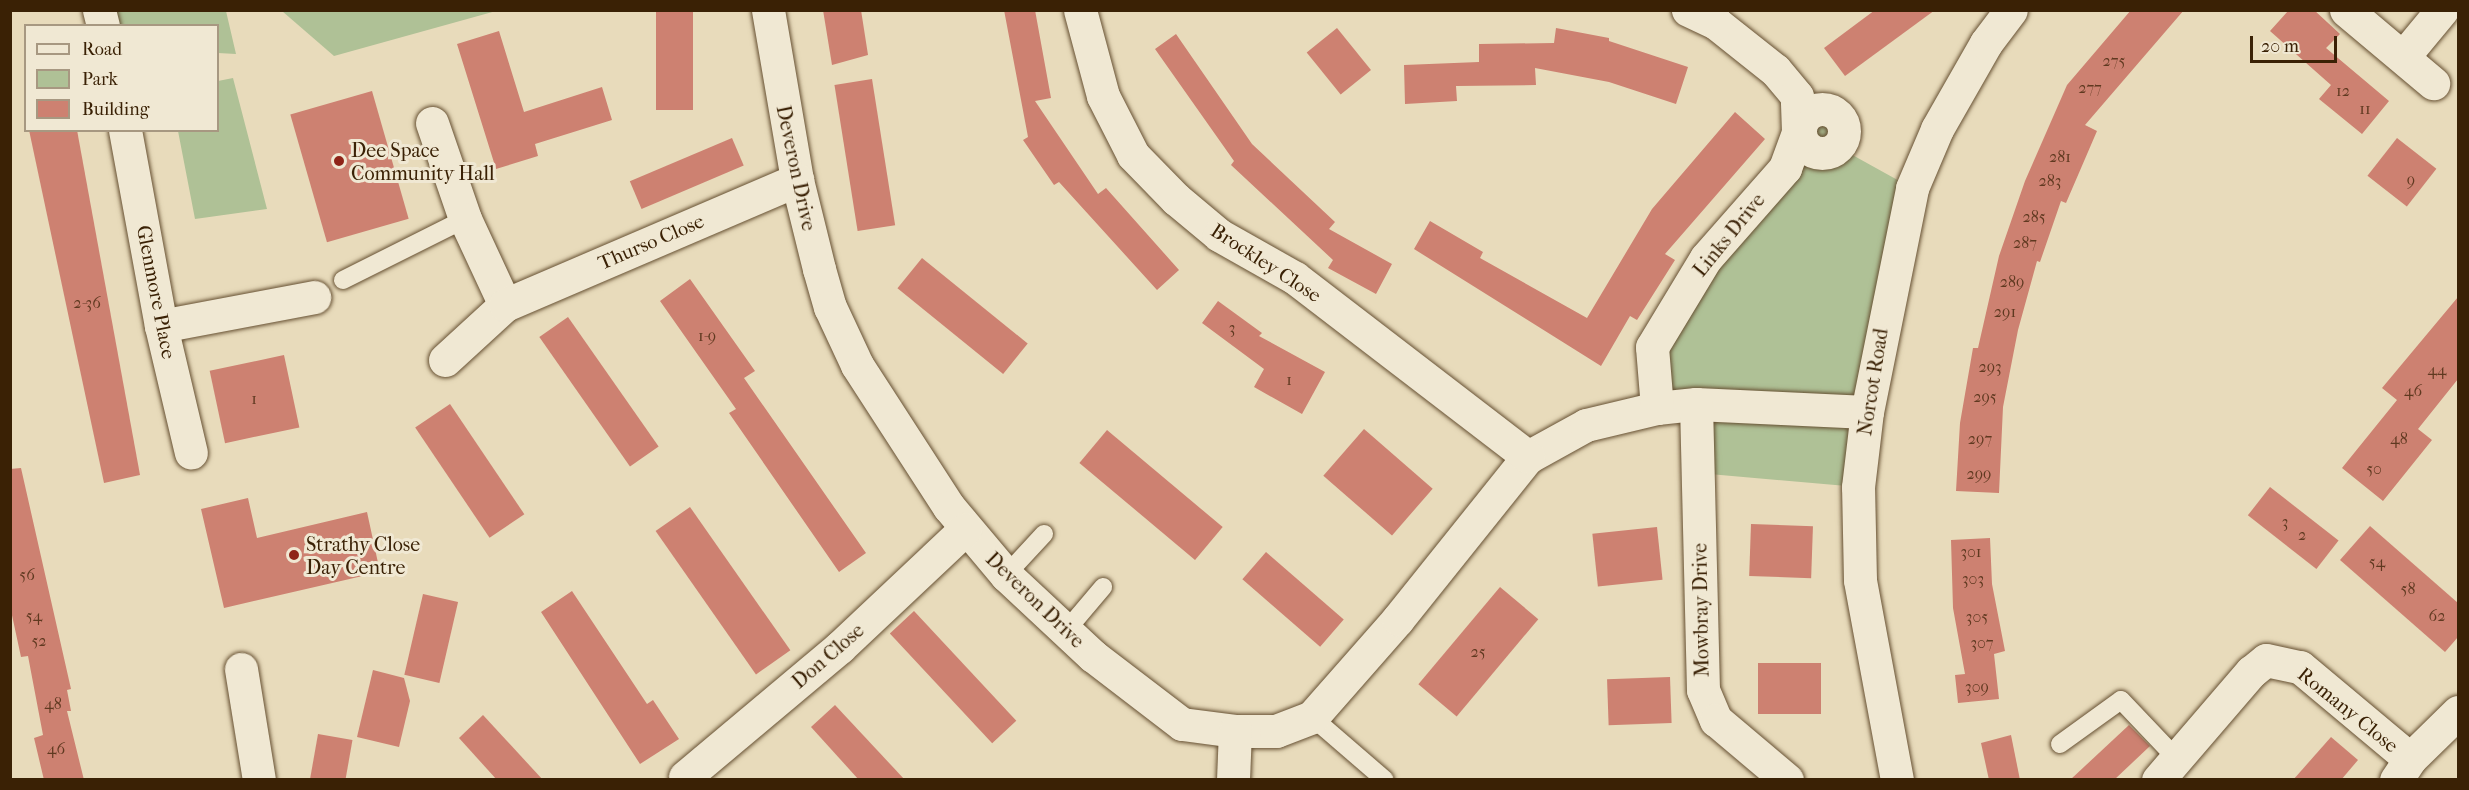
<!DOCTYPE html>
<html>
<head>
<meta charset="utf-8">
<style>
  body { margin:0 }
  #map { position:relative; width:2469px; height:790px; overflow:hidden; background:#e8dbbb; font-family:"IM FELL French Canon",serif }
  div>[style] { position:absolute }
  .green>* { inset:0; background:#afc196 }
  .building>* { inset:0; background:#cd8171; transform-origin:0 0 }
  .roads { filter:drop-shadow(0 0 2px #665032) drop-shadow(0 0 2px #665032) }
  .service>* { height:18px; margin:-9px; padding:0 9px; transform-origin:9px; border-radius:9px; background:#f0e8d3 }
  .minor>* { height:33px; margin:-16.5px; padding:0 16.5px; transform-origin:16.5px; border-radius:16.5px; background:#f0e8d3 }
  .minor>.ring { margin:-16.5px; padding:0; box-sizing:content-box; background:none; border:33px solid #f0e8d3; border-radius:50% }
  .tertiary>* { height:33px; margin:-16.5px; padding:0 16.5px; transform-origin:16.5px; border-radius:16.5px; background:#f0e8d3 }
  .dots>* { width:16px; height:16px; translate:-50% -50%; box-sizing:border-box; border:3px solid #f0e8d3; border-radius:50% }
  span { translate:-50% -50%; white-space:nowrap; text-align:center; line-height:1.15; -webkit-text-stroke:6px #f0e8d3; paint-order:stroke }
  .number-label { font-size:16px; color:#5f3920 }
  .number-label span { -webkit-text-stroke-width:0 }
  .poi-label { font-size:20px; color:#3a2105 }
  .left { translate:0 -50%; text-align:left }
  .street-label { font-size:20px; color:#3a2105 }
  .frame { position:absolute; inset:0; border:12px solid #3a2105; pointer-events:none }
  .legend { position:absolute; left:24px; top:24px; width:195px; height:108px; box-sizing:border-box; background:#f0e8d3; border:2px solid #a79881; margin:0; padding:8px 10px; list-style:none; font-size:18px; color:#3a2105 }
  .legend li { display:flex; align-items:center; gap:12px; height:30px }
  .legend b { width:30px; border:2px solid #a79881 }
  .scale { position:absolute; left:2250px; top:36px; width:87px; height:27px; box-sizing:border-box; border:3px solid #3a2105; border-top:0; padding-left:8px; font-size:18px; line-height:21px; white-space:nowrap; color:#3a2105; -webkit-text-stroke:4px #f0e8d3; paint-order:stroke }
</style>
</head>
<body>
<div id="map">
  <div class="green">
    <div style="clip-path:polygon(108px 11px,226px 11px,236px 54px,218px 53px,218px 26px,112px 25px)"></div>
    <div style="clip-path:polygon(282px 11px,496px 11px,334px 56px)"></div>
    <div style="clip-path:polygon(233px 78px,267px 209px,195px 219px,178px 131px,218px 130px,218px 81px)"></div>
    <div style="clip-path:polygon(1822px 108px,1839px 116px,1844px 129px,1838px 147px,1912px 188px,1858px 487px,1698px 473px,1696px 404px,1657px 408px,1652px 347px,1807px 113px)"></div>
  </div>
  <div class="building">
    <div style="left:656px;top:10px;width:37px;height:100px"></div>
    <div style="clip-path:polygon(823px 10px,861px 10px,868px 55px,832px 65px)"></div>
    <div style="clip-path:polygon(1004px 10px,1035px 10px,1051px 98px,1035px 101px,1098px 194px,1106px 188px,1179px 270px,1157px 290px,1059px 182px,1054px 185px,1023px 140px,1028px 137px)"></div>
    <div style="clip-path:polygon(1875px 10px,1935px 10px,1845px 76px,1824px 48px)"></div>
    <div style="clip-path:polygon(2131px 10px,2184px 10px,2085px 125px,2097px 131px,2066px 203px,2061px 201px,2040px 262px,2037px 261px,2018px 330px,2003px 407px,1999px 493px,1956px 491px,1960px 423px,1973px 348px,1978px 348px,1999px 256px,2025px 181px,2067px 85px)"></div>
    <div style="clip-path:polygon(2289px 10px,2314px 10px,2340px 34px,2326px 48px,2389px 101px,2362px 134px,2319px 99px,2331px 85px,2270px 31px)"></div>
    <div style="left:1337px;top:28px;width:54px;height:39px;rotate:51deg"></div>
    <div style="clip-path:polygon(1556px 28px,1609px 38px,1609px 41px,1688px 67px,1676px 104px,1609px 82px,1535px 68px,1536px 85px,1456px 86px,1457px 101px,1405px 104px,1404px 65px,1479px 62px,1479px 44px,1554px 43px)"></div>
    <div style="clip-path:polygon(499px 31px,524px 112px,602px 87px,612px 120px,535px 144px,538px 156px,496px 169px,457px 44px)"></div>
    <div style="clip-path:polygon(1176px 34px,1252px 144px,1335px 222px,1329px 229px,1392px 264px,1376px 294px,1328px 268px,1333px 260px,1231px 165px,1234px 161px,1155px 49px)"></div>
    <div style="left:872px;top:79px;width:148px;height:38px;rotate:81deg"></div>
    <div style="left:372px;top:91px;width:133px;height:85px;rotate:74deg"></div>
    <div style="clip-path:polygon(1735px 112px,1765px 139px,1665px 254px,1675px 260px,1637px 320px,1630px 316px,1601px 366px,1414px 249px,1430px 221px,1483px 252px,1480px 258px,1587px 318px,1652px 209px)"></div>
    <div style="clip-path:polygon(29px 130px,77px 130px,140px 475px,104px 483px)"></div>
    <div style="left:732px;top:138px;width:30px;height:111px;rotate:67deg"></div>
    <div style="left:2397px;top:138px;width:50px;height:48px;rotate:38deg"></div>
    <div style="left:922px;top:258px;width:136px;height:39px;rotate:39deg"></div>
    <div style="clip-path:polygon(690px 279px,755px 371px,744px 378px,866px 553px,839px 572px,729px 413px,736px 409px,660px 301px)"></div>
    <div style="clip-path:polygon(2458px 297px,2458px 379px,2418px 429px,2432px 440px,2383px 501px,2342px 468px,2397px 400px,2382px 388px)"></div>
    <div style="clip-path:polygon(1218px 301px,1262px 333px,1259px 336px,1325px 372px,1302px 414px,1254px 387px,1264px 369px,1202px 323px)"></div>
    <div style="left:568px;top:317px;width:158px;height:35px;rotate:55deg"></div>
    <div style="left:284px;top:355px;width:74px;height:76px;rotate:78deg"></div>
    <div style="left:450px;top:404px;width:133px;height:42px;rotate:56deg"></div>
    <div style="left:1364px;top:429px;width:91px;height:62px;rotate:41deg"></div>
    <div style="left:1107px;top:430px;width:151px;height:43px;rotate:40deg"></div>
    <div style="clip-path:polygon(21px 468px,71px 689px,67px 690px,71px 711px,67px 711px,84px 780px,44px 780px,34px 738px,43px 735px,28px 656px,21px 657px,10px 606px,10px 469px)"></div>
    <div style="left:2270px;top:487px;width:87px;height:36px;rotate:38deg"></div>
    <div style="clip-path:polygon(248px 498px,257px 538px,367px 512px,380px 572px,224px 608px,201px 509px)"></div>
    <div style="left:690px;top:507px;width:175px;height:42px;rotate:55deg"></div>
    <div style="left:1751px;top:524px;width:62px;height:52px;rotate:2deg"></div>
    <div style="clip-path:polygon(2370px 526px,2458px 603px,2458px 637px,2445px 652px,2340px 560px)"></div>
    <div style="left:1657px;top:527px;width:53px;height:65px;rotate:84deg"></div>
    <div style="clip-path:polygon(1990px 538px,1992px 584px,2005px 651px,1994px 654px,1999px 699px,1958px 703px,1955px 675px,1965px 674px,1953px 608px,1951px 540px)"></div>
    <div style="left:1266px;top:552px;width:103px;height:36px;rotate:41deg"></div>
    <div style="left:1500px;top:587px;width:50px;height:127px;rotate:40deg"></div>
    <div style="clip-path:polygon(572px 591px,647px 704px,653px 700px,679px 739px,640px 764px,541px 612px)"></div>
    <div style="left:423px;top:594px;width:36px;height:83px;rotate:13deg"></div>
    <div style="left:914px;top:611px;width:150px;height:33px;rotate:47deg"></div>
    <div style="left:1758px;top:663px;width:63px;height:51px"></div>
    <div style="clip-path:polygon(373px 670px,404px 678px,410px 701px,399px 747px,357px 737px)"></div>
    <div style="left:1670px;top:677px;width:46px;height:63px;rotate:88deg"></div>
    <div style="clip-path:polygon(835px 705px,905px 780px,859px 780px,811px 727px)"></div>
    <div style="clip-path:polygon(483px 715px,543px 780px,497px 780px,459px 738px)"></div>
    <div style="clip-path:polygon(2129px 725px,2150px 746px,2114px 780px,2070px 780px)"></div>
    <div style="left:318px;top:734px;width:35px;height:47px;rotate:10deg"></div>
    <div style="clip-path:polygon(2011px 735px,2020px 780px,1989px 780px,1981px 743px)"></div>
    <div style="clip-path:polygon(2331px 737px,2358px 760px,2341px 780px,2293px 780px)"></div>
  </div>
  <div class="roads">
    <div class="service">
      <div style="left:343px;top:280px;width:136px;rotate:-26.6deg"></div>
      <div style="left:1006px;top:575px;width:56px;rotate:-47.2deg"></div>
      <div style="left:1065px;top:632px;width:59px;rotate:-49.8deg"></div>
      <div style="left:1312px;top:717px;width:96px;rotate:40.8deg"></div>
      <div style="left:2060px;top:744px;width:75px;rotate:-35.8deg"></div>
      <div style="left:2121px;top:700px;width:80px;rotate:46.5deg"></div>
    </div>
    <div class="minor">
      <div style="left:99px;top:10px;width:16px;rotate:76deg"></div>
      <div style="left:768px;top:10px;width:172px;rotate:80.3deg"></div>
      <div style="left:797px;top:180px;width:92px;rotate:76.1deg"></div>
      <div style="left:819px;top:269px;width:40px;rotate:74deg"></div>
      <div style="left:830px;top:307px;width:64px;rotate:65deg"></div>
      <div style="left:857px;top:365px;width:169px;rotate:57.1deg"></div>
      <div style="left:949px;top:507px;width:89px;rotate:50deg"></div>
      <div style="left:1006px;top:575px;width:119px;rotate:43deg"></div>
      <div style="left:1093px;top:656px;width:112px;rotate:37.4deg"></div>
      <div style="left:1182px;top:724px;width:53px;rotate:7.5deg"></div>
      <div style="left:1235px;top:731px;width:41px"></div>
      <div style="left:1276px;top:731px;width:39px;rotate:-21deg"></div>
      <div style="left:1312px;top:717px;width:130px;rotate:-48.7deg"></div>
      <div style="left:1398px;top:619px;width:208px;rotate:-51.3deg"></div>
      <div style="left:1528px;top:457px;width:66px;rotate:-28.9deg"></div>
      <div style="left:1586px;top:425px;width:73px;rotate:-13.5deg"></div>
      <div style="left:1657px;top:408px;width:39px;rotate:-6deg"></div>
      <div style="left:1696px;top:404px;width:171px;rotate:2.7deg"></div>
      <div style="left:1080px;top:10px;width:89px;rotate:75deg"></div>
      <div style="left:1103px;top:96px;width:66px;rotate:63deg"></div>
      <div style="left:1133px;top:155px;width:62px;rotate:45.7deg"></div>
      <div style="left:1176px;top:199px;width:56px;rotate:39.9deg"></div>
      <div style="left:1219px;top:235px;width:87px;rotate:29.5deg"></div>
      <div style="left:1295px;top:278px;width:294px;rotate:37.5deg"></div>
      <div style="left:2346px;top:10px;width:114px;rotate:40deg"></div>
      <div style="left:2403px;top:57px;width:61px;rotate:-50.3deg"></div>
      <div class="ring" style="left:1800px;top:109px;width:11px;height:11px"></div>
      <div style="left:432px;top:123px;width:102px;rotate:71deg"></div>
      <div style="left:465px;top:219px;width:95px;rotate:65.1deg"></div>
      <div style="left:125px;top:130px;width:199px;rotate:79.6deg"></div>
      <div style="left:161px;top:326px;width:130px;rotate:76.7deg"></div>
      <div style="left:161px;top:326px;width:156px;rotate:-10.7deg"></div>
      <div style="left:445px;top:360px;width:81px;rotate:-42.5deg"></div>
      <div style="left:505px;top:305px;width:318px;rotate:-23.2deg"></div>
      <div style="left:1696px;top:404px;width:286px;rotate:88.6deg"></div>
      <div style="left:1703px;top:690px;width:33px;rotate:67deg"></div>
      <div style="left:1716px;top:720px;width:93px;rotate:40.2deg"></div>
      <div style="left:1657px;top:408px;width:61px;rotate:-94.7deg"></div>
      <div style="left:1652px;top:347px;width:104px;rotate:-58.8deg"></div>
      <div style="left:1706px;top:258px;width:120px;rotate:-48.7deg"></div>
      <div style="left:1785px;top:168px;width:38px;rotate:-70deg"></div>
      <div style="left:1798px;top:132px;width:36px;rotate:-92deg"></div>
      <div style="left:1797px;top:96px;width:34px;rotate:-130deg"></div>
      <div style="left:1775px;top:70px;width:75px;rotate:-141.5deg"></div>
      <div style="left:1716px;top:23px;width:31px;rotate:-155deg"></div>
      <div style="left:241px;top:669px;width:112px;rotate:80.8deg"></div>
      <div style="left:685px;top:777px;width:202px;rotate:-40deg"></div>
      <div style="left:840px;top:647px;width:172px;rotate:-43.3deg"></div>
      <div style="left:1233px;top:780px;width:49px;rotate:-87.7deg"></div>
      <div style="left:2158px;top:780px;width:143px;rotate:-49.3deg"></div>
      <div style="left:2251px;top:672px;width:19px;rotate:-39deg"></div>
      <div style="left:2266px;top:660px;width:35px;rotate:12deg"></div>
      <div style="left:2300px;top:667px;width:143px;rotate:39.9deg"></div>
      <div style="left:2396px;top:780px;width:25px;rotate:-56deg"></div>
      <div style="left:2410px;top:759px;width:67px;rotate:-44.4deg"></div>
    </div>
    <div class="tertiary">
      <div style="left:1897px;top:780px;width:203px;rotate:-100.5deg"></div>
      <div style="left:1860px;top:580px;width:93px;rotate:-91.2deg"></div>
      <div style="left:1858px;top:487px;width:76px;rotate:-83.2deg"></div>
      <div style="left:1867px;top:412px;width:228px;rotate:-78.6deg"></div>
      <div style="left:1912px;top:188px;width:64px;rotate:-67deg"></div>
      <div style="left:1937px;top:129px;width:99px;rotate:-60.3deg"></div>
      <div style="left:1986px;top:43px;width:41px;rotate:-52.9deg"></div>
    </div>
  </div>
  <div class="dots">
    <div style="left:339px;top:161px;background:#8f2418"></div>
    <div style="left:294px;top:555px;background:#8f2418"></div>
  </div>
  <div class="number-label">
    <span style="left:2114px;top:61px">275</span>
    <span style="left:2090px;top:88px">277</span>
    <span style="left:2343px;top:91px">12</span>
    <span style="left:2365px;top:109px">11</span>
    <span style="left:2060px;top:157px">281</span>
    <span style="left:2411px;top:180px">9</span>
    <span style="left:2050px;top:181px">283</span>
    <span style="left:2034px;top:217px">285</span>
    <span style="left:2025px;top:243px">287</span>
    <span style="left:2012px;top:282px">289</span>
    <span style="left:87px;top:303px">2-36</span>
    <span style="left:2005px;top:312px">291</span>
    <span style="left:1232px;top:328px">3</span>
    <span style="left:707px;top:336px">1-9</span>
    <span style="left:1990px;top:367px">293</span>
    <span style="left:2437px;top:370px">44</span>
    <span style="left:1289px;top:380px">1</span>
    <span style="left:2413px;top:391px">46</span>
    <span style="left:1985px;top:397px">295</span>
    <span style="left:254px;top:399px">1</span>
    <span style="left:1980px;top:439px">297</span>
    <span style="left:2399px;top:439px">48</span>
    <span style="left:2374px;top:469px">50</span>
    <span style="left:1979px;top:474px">299</span>
    <span style="left:2285px;top:522px">3</span>
    <span style="left:2302px;top:535px">2</span>
    <span style="left:1971px;top:552px">301</span>
    <span style="left:2377px;top:562px">54</span>
    <span style="left:27px;top:575px">56</span>
    <span style="left:1973px;top:579px">303</span>
    <span style="left:2408px;top:589px">58</span>
    <span style="left:34px;top:616px">54</span>
    <span style="left:2437px;top:616px">62</span>
    <span style="left:1977px;top:617px">305</span>
    <span style="left:39px;top:641px">52</span>
    <span style="left:1982px;top:643px">307</span>
    <span style="left:1478px;top:652px">25</span>
    <span style="left:1977px;top:687px">309</span>
    <span style="left:53px;top:704px">48</span>
    <span style="left:56px;top:749px">46</span>
  </div>
  <div class="poi-label">
    <span class="left" style="left:351px;top:162px">Dee Space<br>Community Hall</span>
    <span class="left" style="left:306px;top:556px">Strathy Close<br>Day Centre</span>
  </div>
  <div class="street-label">
    <span style="left:796px;top:168px;rotate:78deg">Deveron Drive</span>
    <span style="left:1729px;top:235px;rotate:-51deg">Links Drive</span>
    <span style="left:651px;top:242px;rotate:-23deg">Thurso Close</span>
    <span style="left:1266px;top:263px;rotate:33deg">Brockley Close</span>
    <span style="left:156px;top:292px;rotate:79deg">Glenmore Place</span>
    <span style="left:1873px;top:382px;rotate:-81deg">Norcot Road</span>
    <span style="left:1035px;top:600px;rotate:44deg">Deveron Drive</span>
    <span style="left:1701px;top:610px;rotate:-91deg">Mowbray Drive</span>
    <span style="left:828px;top:656px;rotate:-41deg">Don Close</span>
    <span style="left:2348px;top:710px;rotate:39deg">Romany Close</span>
  </div>
  <div class="frame"></div>
  <ul class="legend">
  <li><b style="height:8px;background:#f0e8d3"></b>Road</li>
  <li><b style="height:16px;background:#afc196"></b>Park</li>
  <li><b style="height:16px;background:#cd8171"></b>Building</li>
  </ul>
  <div class="scale">20 m</div>
</div>
</body>
</html>
